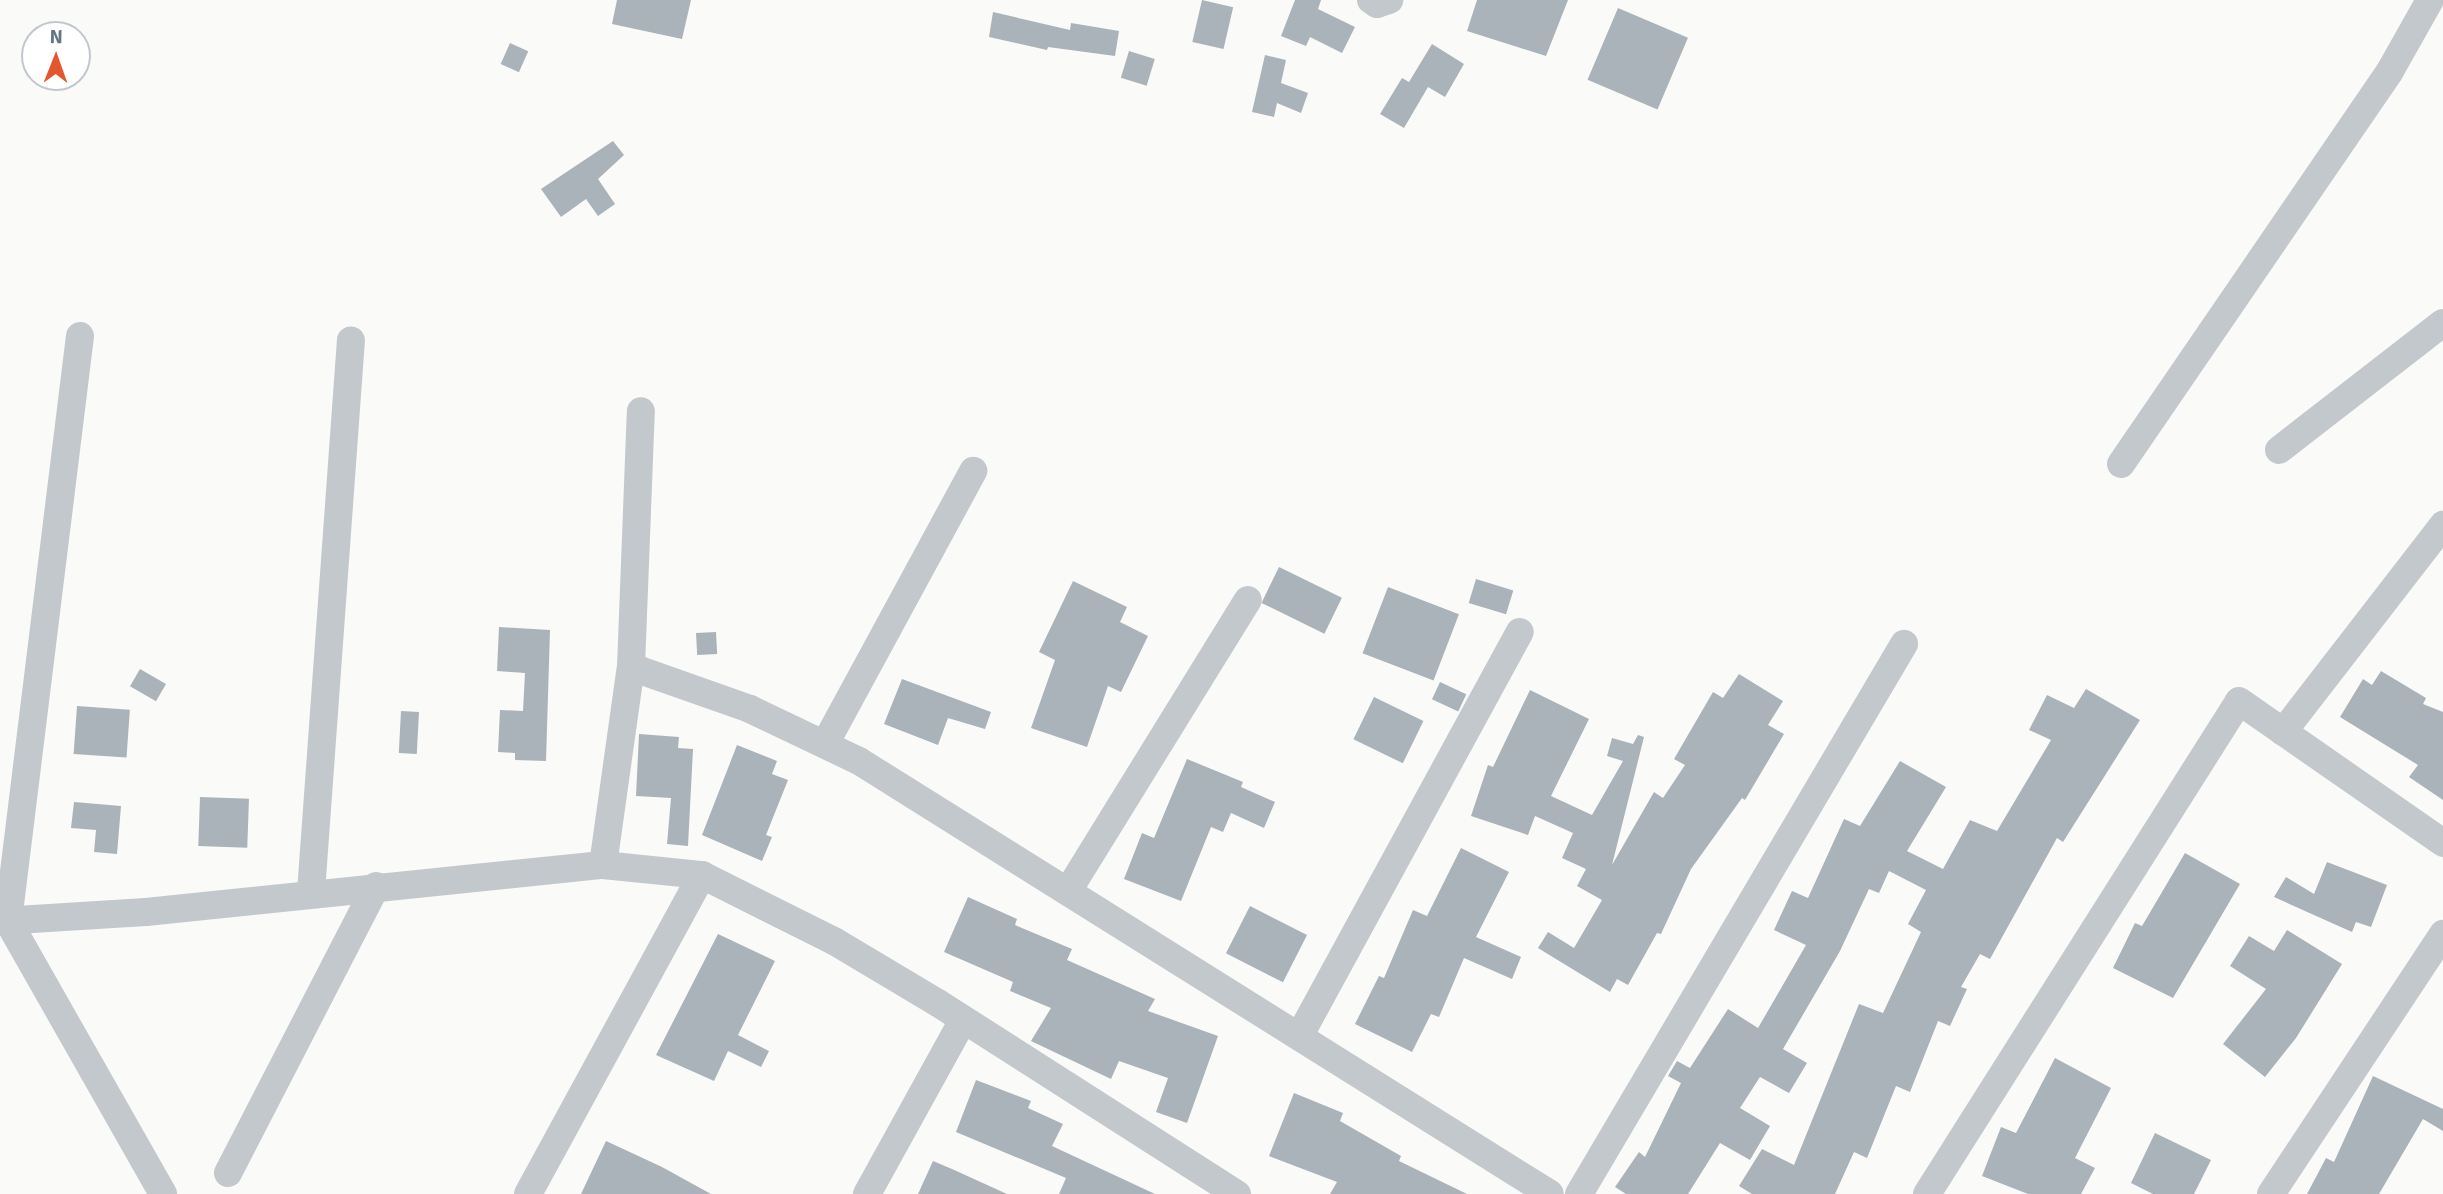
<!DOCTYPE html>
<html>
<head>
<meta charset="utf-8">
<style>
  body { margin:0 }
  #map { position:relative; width:2443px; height:1194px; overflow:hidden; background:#fafaf8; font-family:Signika,sans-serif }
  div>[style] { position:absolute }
  .building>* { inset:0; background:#aab3b9; transform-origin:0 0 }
  .street>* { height:28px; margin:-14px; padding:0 14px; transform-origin:14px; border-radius:14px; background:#c3c8cc }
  span { translate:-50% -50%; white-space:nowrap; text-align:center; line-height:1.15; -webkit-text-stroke:7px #fff; paint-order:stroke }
  .north { position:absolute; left:21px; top:21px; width:70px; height:70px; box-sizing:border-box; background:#fff; border:2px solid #c1c8cd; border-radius:50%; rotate:1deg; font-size:19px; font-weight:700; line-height:28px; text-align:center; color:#657683 }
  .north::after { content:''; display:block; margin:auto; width:24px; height:32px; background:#e4572e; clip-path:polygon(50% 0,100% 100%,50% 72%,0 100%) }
</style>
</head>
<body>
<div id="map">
  <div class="building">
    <div style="clip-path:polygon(617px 0,691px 0,682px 39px,612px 24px)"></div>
    <div style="left:1202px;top:0;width:32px;height:43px;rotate:13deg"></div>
    <div style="clip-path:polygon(1295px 0,1321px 0,1318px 9px,1355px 27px,1342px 53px,1310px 37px,1306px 46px,1281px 36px)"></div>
    <div style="clip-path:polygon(1477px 0,1568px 0,1546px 56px,1467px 31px)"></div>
    <div style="left:1618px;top:8px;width:76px;height:78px;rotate:23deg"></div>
    <div style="clip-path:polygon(993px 12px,1070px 30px,1071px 23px,1119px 31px,1115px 56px,1048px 47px,1047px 50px,989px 37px)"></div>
    <div style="left:510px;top:43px;width:20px;height:23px;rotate:24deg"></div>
    <div style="clip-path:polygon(1432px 44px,1464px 64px,1445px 97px,1428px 87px,1404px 128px,1380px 114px,1402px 78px,1409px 82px)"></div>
    <div style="left:1129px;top:51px;width:27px;height:28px;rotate:17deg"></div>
    <div style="clip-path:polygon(1265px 55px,1286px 60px,1281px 83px,1308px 93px,1301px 113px,1277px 103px,1274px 117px,1252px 112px)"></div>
    <div style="clip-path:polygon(613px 141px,624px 155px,598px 179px,615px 204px,598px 216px,586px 199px,561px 217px,541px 189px)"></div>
    <div style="left:1279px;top:567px;width:70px;height:40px;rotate:26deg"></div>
    <div style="left:1476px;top:579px;width:39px;height:25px;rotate:17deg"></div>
    <div style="clip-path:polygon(1073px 581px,1127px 607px,1120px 622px,1148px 636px,1121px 692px,1108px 686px,1087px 747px,1031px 728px,1055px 660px,1039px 652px)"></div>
    <div style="left:1388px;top:587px;width:76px;height:71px;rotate:21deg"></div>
    <div style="clip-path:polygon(499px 627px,550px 630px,546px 761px,515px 760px,515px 753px,498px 752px,500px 710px,523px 711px,525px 673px,497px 671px)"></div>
    <div style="left:716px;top:632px;width:22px;height:20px;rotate:87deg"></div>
    <div style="left:140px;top:669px;width:30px;height:20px;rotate:30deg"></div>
    <div style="clip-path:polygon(2381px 671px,2426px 698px,2423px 704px,2443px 712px,2443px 800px,2409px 777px,2418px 765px,2340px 717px,2363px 679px,2372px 685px)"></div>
    <div style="clip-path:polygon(1739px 674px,1783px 701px,1768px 725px,1784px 734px,1745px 800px,1742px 798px,1691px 869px,1661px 934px,1657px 933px,1628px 985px,1617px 979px,1610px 992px,1538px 948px,1548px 932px,1574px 948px,1602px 900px,1577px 886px,1586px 869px,1562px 858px,1573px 833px,1535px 816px,1528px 835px,1471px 816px,1488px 765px,1493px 767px,1530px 690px,1589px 719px,1551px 796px,1592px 815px,1623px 761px,1607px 756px,1612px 738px,1633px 744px,1638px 735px,1644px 737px,1612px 865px,1654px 792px,1663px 798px,1685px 765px,1674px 759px,1713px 692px,1723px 698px)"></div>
    <div style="clip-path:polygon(902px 679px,991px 712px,985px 729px,948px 718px,938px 745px,884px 724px)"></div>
    <div style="left:1440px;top:682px;width:29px;height:19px;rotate:25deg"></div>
    <div style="clip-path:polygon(2086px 689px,2140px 720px,2063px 842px,2057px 838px,1990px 959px,1980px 954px,1961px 987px,1967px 989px,1950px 1026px,1938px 1021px,1910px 1092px,1896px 1086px,1867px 1158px,1854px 1152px,1835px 1194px,1752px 1194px,1739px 1186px,1762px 1149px,1794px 1165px,1859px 1004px,1883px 1013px,1921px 932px,1908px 924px,1926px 890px,1889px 871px,1879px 893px,1869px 889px,1840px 951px,1783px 1049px,1807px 1063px,1789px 1093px,1760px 1077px,1740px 1108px,1770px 1126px,1750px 1160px,1720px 1143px,1688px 1194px,1626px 1194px,1615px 1187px,1639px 1152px,1645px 1157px,1681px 1083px,1668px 1076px,1677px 1061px,1690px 1068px,1728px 1009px,1758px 1028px,1806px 945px,1774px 930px,1792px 891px,1808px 898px,1844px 819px,1860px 826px,1900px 761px,1946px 787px,1907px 851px,1943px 869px,1970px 820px,1997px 831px,2051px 740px,2029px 730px,2047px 695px,2074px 708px)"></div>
    <div style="left:1374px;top:697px;width:55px;height:47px;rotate:26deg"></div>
    <div style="left:77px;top:706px;width:53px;height:48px;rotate:4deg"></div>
    <div style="left:401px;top:711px;width:18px;height:42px;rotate:3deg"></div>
    <div style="clip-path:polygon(639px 734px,679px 737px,678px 748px,693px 749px,688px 846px,667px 844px,671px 798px,636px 796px)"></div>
    <div style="clip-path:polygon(737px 745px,777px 761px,772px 774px,788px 780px,766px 835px,772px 837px,762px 861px,702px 835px)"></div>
    <div style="clip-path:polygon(1187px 759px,1243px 782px,1241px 787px,1275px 802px,1264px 828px,1231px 813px,1223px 832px,1211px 827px,1181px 901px,1124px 879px,1142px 833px,1154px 838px)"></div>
    <div style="left:200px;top:797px;width:49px;height:49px;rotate:2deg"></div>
    <div style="clip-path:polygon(74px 802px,121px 806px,117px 854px,94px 852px,96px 830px,71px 828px)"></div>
    <div style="clip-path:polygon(1461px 848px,1509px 872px,1476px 937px,1521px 957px,1512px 979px,1464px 958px,1439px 1017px,1431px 1014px,1412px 1052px,1355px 1024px,1379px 976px,1384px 978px,1413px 910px,1427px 916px)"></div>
    <div style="clip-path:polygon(2185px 853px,2240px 884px,2173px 998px,2113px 968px,2135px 923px,2142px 926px)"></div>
    <div style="clip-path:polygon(2327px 862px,2387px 885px,2371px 927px,2356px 922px,2352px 932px,2274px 897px,2286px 877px,2314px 894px)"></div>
    <div style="clip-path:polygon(968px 897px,1017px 919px,1015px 925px,1072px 949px,1067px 960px,1155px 999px,1148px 1011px,1218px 1036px,1187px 1123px,1156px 1112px,1168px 1078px,1119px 1061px,1111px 1079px,1031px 1041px,1051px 1008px,1010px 991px,1013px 982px,944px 952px)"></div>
    <div style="left:1250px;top:906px;width:64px;height:53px;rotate:27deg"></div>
    <div style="clip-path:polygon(2287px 930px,2342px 964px,2296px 1038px,2265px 1077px,2223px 1044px,2266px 989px,2230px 966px,2249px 936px,2274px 951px)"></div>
    <div style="clip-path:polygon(718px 934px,775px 961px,738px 1035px,769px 1051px,761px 1067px,728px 1051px,714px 1081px,656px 1055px)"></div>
    <div style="clip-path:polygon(2055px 1058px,2111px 1088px,2075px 1158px,2095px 1168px,2081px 1194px,2028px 1194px,1982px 1176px,2001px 1127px,2016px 1133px)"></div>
    <div style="clip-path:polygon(2373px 1076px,2443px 1109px,2443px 1131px,2423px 1119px,2379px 1194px,2307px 1194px,2326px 1158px,2334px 1162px)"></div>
    <div style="clip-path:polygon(976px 1080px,1031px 1101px,1028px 1108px,1063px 1124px,1052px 1146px,1155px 1194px,1059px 1194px,1066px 1178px,956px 1132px)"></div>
    <div style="clip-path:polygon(1294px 1093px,1343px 1113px,1340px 1121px,1401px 1156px,1399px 1161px,1467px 1194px,1330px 1194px,1337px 1182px,1269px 1156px)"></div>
    <div style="clip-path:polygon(2155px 1133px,2211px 1160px,2194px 1194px,2153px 1194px,2131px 1183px)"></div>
    <div style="clip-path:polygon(606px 1141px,662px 1167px,711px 1194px,581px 1194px)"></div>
    <div style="clip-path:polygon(933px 1161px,952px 1169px,1007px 1194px,918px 1194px)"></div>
  </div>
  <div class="street">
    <div style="left:1371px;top:0;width:7px;rotate:34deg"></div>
    <div style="left:1377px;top:4px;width:13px;rotate:-18deg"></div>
    <div style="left:80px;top:336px;width:589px;rotate:97.02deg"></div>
    <div style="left:8px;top:921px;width:314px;rotate:60.4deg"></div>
    <div style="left:2279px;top:450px;width:207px;rotate:-37.8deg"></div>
    <div style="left:2121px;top:464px;width:476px;rotate:-55.6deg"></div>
    <div style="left:2390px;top:71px;width:81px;rotate:-60.6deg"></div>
    <div style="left:631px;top:667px;width:126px;rotate:19.4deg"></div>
    <div style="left:750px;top:709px;width:121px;rotate:25.5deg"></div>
    <div style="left:859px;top:761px;width:815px;rotate:32.07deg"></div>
    <div style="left:2283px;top:732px;width:262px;rotate:-52.3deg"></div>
    <div style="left:825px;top:744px;width:311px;rotate:-61.5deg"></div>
    <div style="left:603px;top:865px;width:200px;rotate:-82deg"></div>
    <div style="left:631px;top:667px;width:256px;rotate:-87.8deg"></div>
    <div style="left:1068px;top:891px;width:342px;rotate:-58.3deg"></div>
    <div style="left:311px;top:892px;width:553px;rotate:-85.86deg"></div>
    <div style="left:0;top:921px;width:146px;rotate:-3.5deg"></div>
    <div style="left:146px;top:912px;width:459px;rotate:-5.9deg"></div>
    <div style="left:603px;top:865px;width:100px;rotate:5.8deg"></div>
    <div style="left:702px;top:875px;width:148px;rotate:26.6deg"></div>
    <div style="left:834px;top:941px;width:121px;rotate:30.8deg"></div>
    <div style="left:938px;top:1003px;width:355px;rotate:32.6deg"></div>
    <div style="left:1300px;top:1035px;width:459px;rotate:-61.4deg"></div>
    <div style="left:228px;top:1173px;width:323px;rotate:-62.7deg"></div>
    <div style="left:528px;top:1194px;width:363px;rotate:-61.4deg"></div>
    <div style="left:867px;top:1194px;width:199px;rotate:-61.1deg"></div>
    <div style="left:1579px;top:1194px;width:639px;rotate:-59.42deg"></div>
    <div style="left:1927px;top:1194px;width:583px;rotate:-57.67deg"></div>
    <div style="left:2239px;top:701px;width:249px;rotate:34.8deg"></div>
    <div style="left:2271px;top:1194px;width:312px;rotate:-56.5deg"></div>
  </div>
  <div class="north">N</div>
</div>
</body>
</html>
